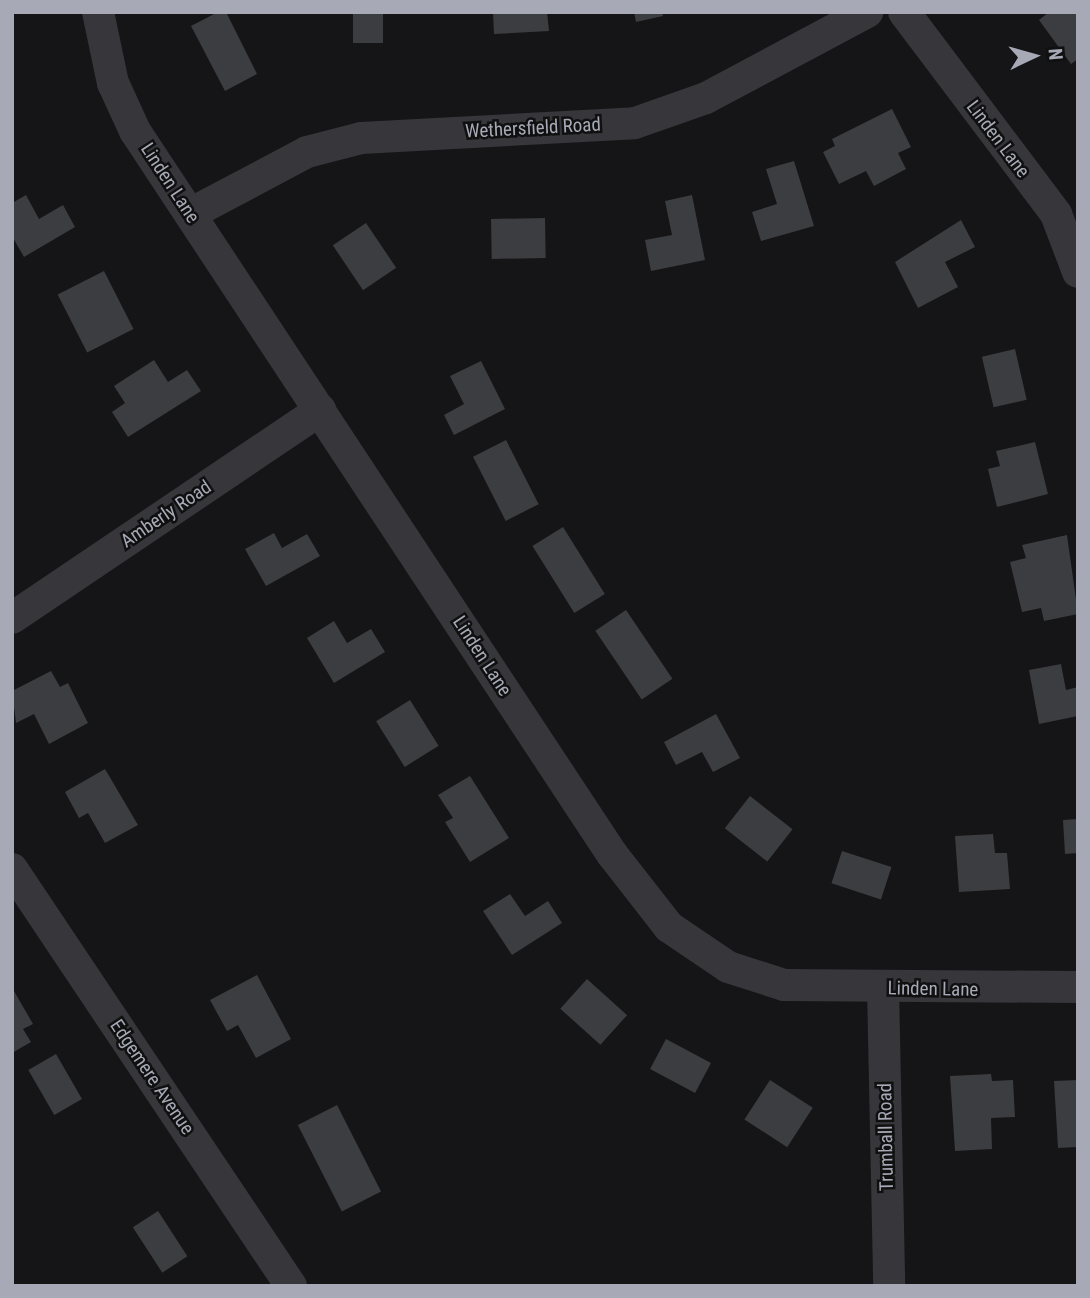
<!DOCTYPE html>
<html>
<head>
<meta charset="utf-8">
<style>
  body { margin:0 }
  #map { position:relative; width:1090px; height:1298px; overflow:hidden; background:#151416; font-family:"Roboto Condensed",sans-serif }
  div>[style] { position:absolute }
  .building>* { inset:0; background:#3c3d40; transform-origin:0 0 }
  .minor>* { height:32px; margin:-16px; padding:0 16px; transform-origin:16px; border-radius:16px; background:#36363b }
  span { translate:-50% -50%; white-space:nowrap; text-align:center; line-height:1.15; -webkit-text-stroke:5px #101011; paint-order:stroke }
  .street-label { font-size:19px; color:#a7aab6 }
  .frame { position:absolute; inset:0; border:14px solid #a7aab6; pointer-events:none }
  .north { position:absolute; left:999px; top:21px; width:70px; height:70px; -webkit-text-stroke:5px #101011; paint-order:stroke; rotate:85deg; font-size:19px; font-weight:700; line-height:28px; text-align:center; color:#a7aab6 }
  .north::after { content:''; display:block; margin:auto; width:24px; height:32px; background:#a7aab6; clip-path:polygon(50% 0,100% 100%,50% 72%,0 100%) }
</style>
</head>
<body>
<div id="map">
  <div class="building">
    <div style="clip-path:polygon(218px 12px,226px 12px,257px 74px,225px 91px,191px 26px)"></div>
    <div style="left:353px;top:12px;width:30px;height:31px"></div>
    <div style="clip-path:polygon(493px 12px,547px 12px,549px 31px,494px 34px)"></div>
    <div style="clip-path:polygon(634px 12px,662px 12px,663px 16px,636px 22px)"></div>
    <div style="clip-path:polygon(1049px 12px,1078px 12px,1078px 59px,1071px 64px,1039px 20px)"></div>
    <div style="clip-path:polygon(892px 109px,911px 147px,898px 153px,906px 169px,874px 186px,866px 171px,839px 184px,823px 152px,835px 146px,832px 139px)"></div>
    <div style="clip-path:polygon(794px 161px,814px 226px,761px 241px,752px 212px,777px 204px,766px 169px)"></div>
    <div style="clip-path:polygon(26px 195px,39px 219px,63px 205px,75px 227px,24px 257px,12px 236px,12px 203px)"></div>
    <div style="clip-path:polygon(692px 195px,705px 260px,651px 271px,645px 240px,672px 235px,665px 201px)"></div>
    <div style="left:545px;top:218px;width:40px;height:54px;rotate:89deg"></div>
    <div style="clip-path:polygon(961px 220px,975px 247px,945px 262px,958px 287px,918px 308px,895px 262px)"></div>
    <div style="left:366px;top:223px;width:54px;height:40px;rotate:56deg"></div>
    <div style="left:104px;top:271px;width:65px;height:52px;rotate:63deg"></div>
    <div style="left:1015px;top:349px;width:52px;height:34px;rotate:77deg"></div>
    <div style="clip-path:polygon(154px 360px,168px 382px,187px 370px,201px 391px,128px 437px,112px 412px,125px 403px,114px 386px)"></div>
    <div style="clip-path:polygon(481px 361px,505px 409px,454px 435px,444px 415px,464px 404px,450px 376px)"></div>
    <div style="left:506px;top:440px;width:72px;height:37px;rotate:63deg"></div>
    <div style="clip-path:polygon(1035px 442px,1048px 494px,997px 507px,988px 469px,1000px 466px,996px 451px)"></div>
    <div style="left:563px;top:527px;width:79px;height:36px;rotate:58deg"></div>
    <div style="clip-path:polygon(274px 533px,282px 548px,307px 534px,320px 556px,266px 586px,245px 549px)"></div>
    <div style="clip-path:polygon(1067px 535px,1078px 614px,1044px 621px,1041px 608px,1022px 612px,1010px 562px,1026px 558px,1022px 545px)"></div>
    <div style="left:626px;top:610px;width:83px;height:37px;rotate:56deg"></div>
    <div style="clip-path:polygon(334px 621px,347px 643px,371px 629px,385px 652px,334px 683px,307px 638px)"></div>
    <div style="clip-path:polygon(1061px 664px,1066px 690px,1078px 687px,1078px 716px,1039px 724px,1029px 670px)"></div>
    <div style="clip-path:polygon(51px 671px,60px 687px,68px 683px,88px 723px,49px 744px,34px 714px,16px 723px,12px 691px)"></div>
    <div style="left:410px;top:700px;width:54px;height:40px;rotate:58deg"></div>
    <div style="clip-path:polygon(716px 714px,740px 758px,713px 772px,702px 752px,676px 765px,664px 742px)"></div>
    <div style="clip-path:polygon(105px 769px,138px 825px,105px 843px,88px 813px,79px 818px,65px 792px)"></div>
    <div style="clip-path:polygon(470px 776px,509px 838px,470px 862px,445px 822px,453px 818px,438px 795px)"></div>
    <div style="left:750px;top:796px;width:54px;height:41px;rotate:38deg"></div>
    <div style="clip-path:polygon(1078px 819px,1078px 853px,1065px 854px,1063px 820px)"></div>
    <div style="clip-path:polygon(993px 834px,995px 853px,1007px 853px,1010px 889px,959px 892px,955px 836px)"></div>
    <div style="left:842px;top:851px;width:52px;height:34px;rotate:18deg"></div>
    <div style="clip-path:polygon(510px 894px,525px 916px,548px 901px,562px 923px,512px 955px,483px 911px)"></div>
    <div style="clip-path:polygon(257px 975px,291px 1039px,256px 1058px,238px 1025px,227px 1031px,210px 1000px)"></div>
    <div style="left:587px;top:979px;width:54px;height:40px;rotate:42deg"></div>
    <div style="clip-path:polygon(14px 991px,33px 1024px,23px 1029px,31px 1042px,12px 1053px)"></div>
    <div style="left:666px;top:1039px;width:51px;height:34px;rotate:28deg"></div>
    <div style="left:56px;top:1054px;width:52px;height:32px;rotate:60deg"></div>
    <div style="clip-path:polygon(991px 1074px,992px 1081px,1013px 1080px,1015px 1117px,991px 1118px,992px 1149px,955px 1151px,950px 1076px)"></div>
    <div style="left:770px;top:1080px;width:51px;height:47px;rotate:33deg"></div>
    <div style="clip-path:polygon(1078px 1080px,1078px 1147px,1058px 1148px,1054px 1081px)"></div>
    <div style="left:337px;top:1105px;width:97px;height:44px;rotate:63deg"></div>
    <div style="left:158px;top:1211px;width:54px;height:30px;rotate:57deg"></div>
  </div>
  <div class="minor">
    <div style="left:98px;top:12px;width:73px;rotate:78.1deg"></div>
    <div style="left:113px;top:83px;width:53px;rotate:65.4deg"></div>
    <div style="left:135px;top:131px;width:866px;rotate:56.59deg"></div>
    <div style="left:612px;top:854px;width:93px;rotate:52deg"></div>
    <div style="left:669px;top:927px;width:71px;rotate:34.1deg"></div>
    <div style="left:728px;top:967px;width:59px;rotate:17.8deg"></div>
    <div style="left:784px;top:985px;width:294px;rotate:0.4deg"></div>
    <div style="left:904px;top:12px;width:253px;rotate:53deg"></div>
    <div style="left:1056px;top:214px;width:62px;rotate:69.2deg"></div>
    <div style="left:190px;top:214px;width:132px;rotate:-27.9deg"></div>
    <div style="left:307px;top:152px;width:56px;rotate:-14.5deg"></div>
    <div style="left:361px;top:138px;width:274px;rotate:-3.1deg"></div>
    <div style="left:635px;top:123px;width:75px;rotate:-19.4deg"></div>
    <div style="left:706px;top:98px;width:183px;rotate:-28.1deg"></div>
    <div style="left:12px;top:618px;width:372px;rotate:-34deg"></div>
    <div style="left:12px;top:869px;width:502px;rotate:56.21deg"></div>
    <div style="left:883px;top:988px;width:298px;rotate:88.8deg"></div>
  </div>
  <div class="street-label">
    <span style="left:533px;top:128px;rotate:-3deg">Wethersfield Road</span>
    <span style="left:998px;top:139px;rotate:53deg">Linden Lane</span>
    <span style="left:170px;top:183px;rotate:57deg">Linden Lane</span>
    <span style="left:166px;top:514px;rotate:-34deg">Amberly Road</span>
    <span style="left:482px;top:656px;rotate:57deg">Linden Lane</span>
    <span style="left:933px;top:989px;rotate:1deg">Linden Lane</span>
    <span style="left:152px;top:1077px;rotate:56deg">Edgemere Avenue</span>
    <span style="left:886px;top:1137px;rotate:-91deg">Trumball Road</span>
  </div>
  <div class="frame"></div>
  <div class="north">N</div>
</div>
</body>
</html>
